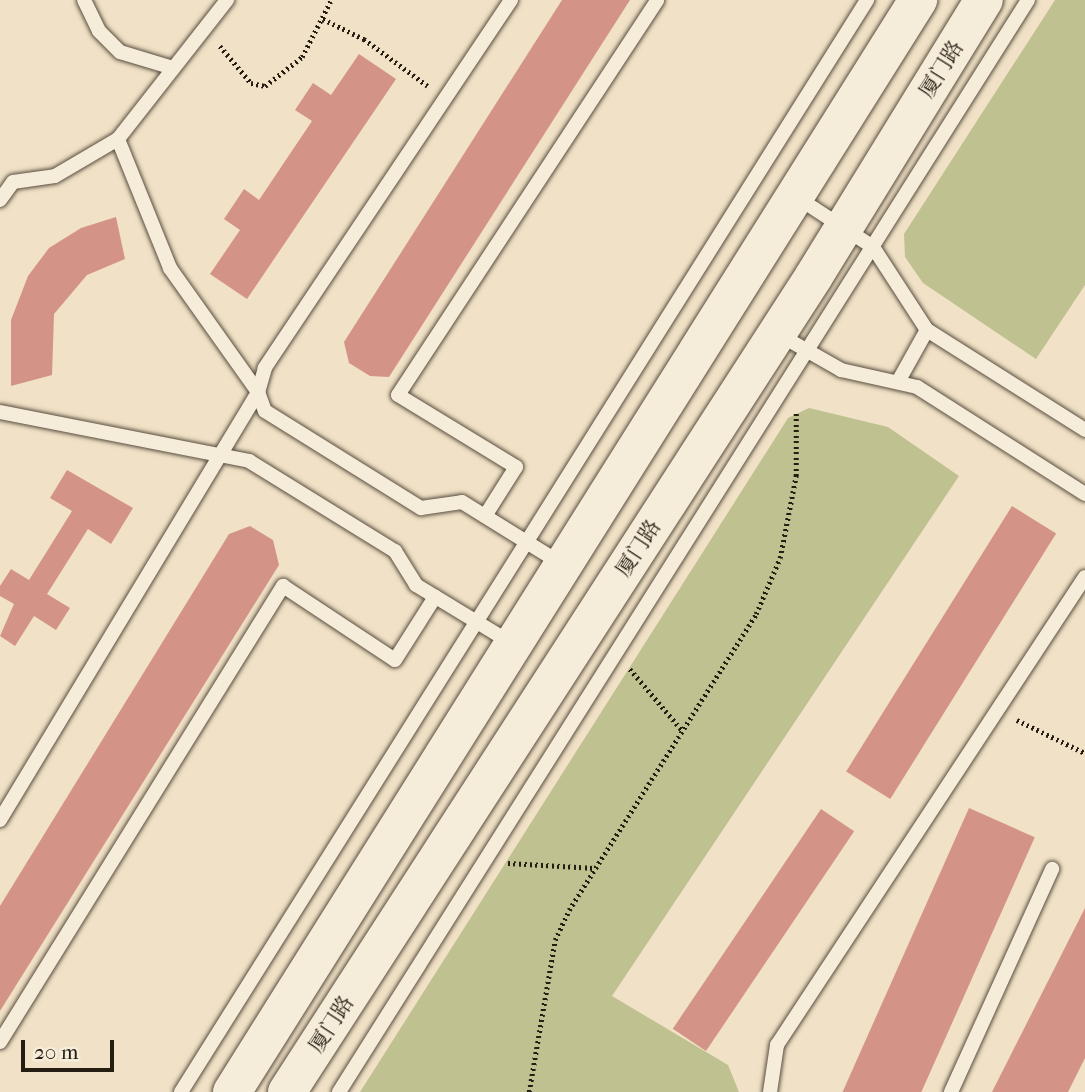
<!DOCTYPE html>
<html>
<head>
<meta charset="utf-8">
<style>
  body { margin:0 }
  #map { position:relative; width:1085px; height:1092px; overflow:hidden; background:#f1e1c6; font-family:"IM FELL French Canon","Noto Serif SC",serif }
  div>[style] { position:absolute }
  .green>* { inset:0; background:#c0c191 }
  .building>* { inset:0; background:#d39487; transform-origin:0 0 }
  .path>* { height:4.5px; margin-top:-2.25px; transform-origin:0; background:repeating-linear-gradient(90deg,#251d12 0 2px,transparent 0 5.5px) }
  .roads { filter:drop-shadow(0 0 2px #584e3f) drop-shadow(0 0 2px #584e3f) }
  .lane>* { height:14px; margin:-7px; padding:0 7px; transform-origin:7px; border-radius:7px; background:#f6ecda }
  .secondary>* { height:38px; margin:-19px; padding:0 19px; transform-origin:19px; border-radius:19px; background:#f6ecda }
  span { translate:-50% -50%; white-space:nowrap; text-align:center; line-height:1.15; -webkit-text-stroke:6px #f6ecda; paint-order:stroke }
  .street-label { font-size:21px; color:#251d12 }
  .scale { position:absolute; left:21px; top:1040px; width:93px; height:32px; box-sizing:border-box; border:4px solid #251d12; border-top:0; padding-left:9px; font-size:21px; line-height:24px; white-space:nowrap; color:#251d12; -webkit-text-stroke:5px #f6ecda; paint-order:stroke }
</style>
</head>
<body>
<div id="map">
  <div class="green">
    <div style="clip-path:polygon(1055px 0,1085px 0,1085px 285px,1036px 359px,923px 283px,905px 257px,904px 234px)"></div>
    <div style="clip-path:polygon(809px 408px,888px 427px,959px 476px,612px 996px,728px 1065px,739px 1092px,360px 1092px,788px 418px)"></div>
  </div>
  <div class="building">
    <div style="clip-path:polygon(562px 0,630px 0,389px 377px,370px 376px,349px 363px,344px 342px)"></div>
    <div style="clip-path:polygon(359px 54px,396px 79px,247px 299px,210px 274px,240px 230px,224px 219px,244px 189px,259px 200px,312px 121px,295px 110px,313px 83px,331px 95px)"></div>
    <div style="clip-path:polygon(116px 217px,125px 259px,87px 275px,54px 314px,52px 375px,11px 386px,11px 320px,28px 276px,49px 248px,81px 228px)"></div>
    <div style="clip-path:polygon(67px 470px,133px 508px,111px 544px,88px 529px,47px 594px,70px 608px,56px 630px,34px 616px,15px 646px,0 636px,14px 604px,0 596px,0 586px,11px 569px,29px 580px,72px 511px,50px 498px)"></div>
    <div style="left:1012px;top:506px;width:52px;height:313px;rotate:32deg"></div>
    <div style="clip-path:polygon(250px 526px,273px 540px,279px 565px,0 1011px,0 906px,229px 534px)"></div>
    <div style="left:969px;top:808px;width:72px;height:313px;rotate:24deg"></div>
    <div style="left:821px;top:809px;width:40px;height:265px;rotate:34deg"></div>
    <div style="clip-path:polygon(1085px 908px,1085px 1058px,1068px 1092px,992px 1092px)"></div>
  </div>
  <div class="path">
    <div style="left:323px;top:19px;width:46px;rotate:26deg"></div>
    <div style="left:364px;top:39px;width:79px;rotate:36.3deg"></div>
    <div style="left:220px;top:46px;width:48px;rotate:50deg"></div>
    <div style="left:251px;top:83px;width:14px;rotate:12deg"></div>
    <div style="left:265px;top:86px;width:47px;rotate:-38.1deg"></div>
    <div style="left:302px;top:57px;width:64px;rotate:-63deg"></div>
    <div style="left:630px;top:669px;width:80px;rotate:49.6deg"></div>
    <div style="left:1017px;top:720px;width:76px;rotate:25.9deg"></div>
    <div style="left:508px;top:863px;width:87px;rotate:3.3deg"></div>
    <div style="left:529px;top:1092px;width:154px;rotate:-80.3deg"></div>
    <div style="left:555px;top:940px;width:33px;rotate:-65deg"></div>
    <div style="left:569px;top:910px;width:350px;rotate:-57.7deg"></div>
    <div style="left:756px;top:614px;width:61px;rotate:-66.8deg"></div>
    <div style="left:780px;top:558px;width:84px;rotate:-79deg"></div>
    <div style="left:796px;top:476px;width:64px;rotate:-90deg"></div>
  </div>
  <div class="roads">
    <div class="lane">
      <div style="left:84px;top:0;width:34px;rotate:64deg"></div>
      <div style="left:99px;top:31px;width:30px;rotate:45deg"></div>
      <div style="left:120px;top:52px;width:55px;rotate:16.8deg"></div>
      <div style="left:511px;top:0;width:443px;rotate:123.8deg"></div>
      <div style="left:265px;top:368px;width:25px;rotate:106deg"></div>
      <div style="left:258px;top:392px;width:20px;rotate:70deg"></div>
      <div style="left:265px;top:411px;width:184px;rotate:31.9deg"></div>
      <div style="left:421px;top:508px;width:41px;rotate:-8.3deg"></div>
      <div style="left:462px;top:502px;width:118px;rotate:31.8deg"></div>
      <div style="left:795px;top:196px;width:93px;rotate:33.2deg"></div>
      <div style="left:873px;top:247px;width:99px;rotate:57deg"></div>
      <div style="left:927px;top:330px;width:187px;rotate:32.3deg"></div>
      <div style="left:0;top:200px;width:22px;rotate:-54deg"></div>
      <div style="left:13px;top:182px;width:42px;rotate:-8.1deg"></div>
      <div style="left:55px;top:176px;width:73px;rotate:-30.4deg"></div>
      <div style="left:118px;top:139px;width:177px;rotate:-51.9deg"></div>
      <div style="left:778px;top:334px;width:73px;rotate:29.7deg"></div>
      <div style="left:841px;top:370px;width:78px;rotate:12.6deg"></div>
      <div style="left:917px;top:387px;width:199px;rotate:32.5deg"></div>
      <div style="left:899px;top:380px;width:57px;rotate:-60.8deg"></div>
      <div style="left:0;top:412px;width:254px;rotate:11.1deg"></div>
      <div style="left:249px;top:461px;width:172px;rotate:31.7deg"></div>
      <div style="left:395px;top:551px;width:40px;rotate:58deg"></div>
      <div style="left:416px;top:585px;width:114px;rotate:31.3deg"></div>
      <div style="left:485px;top:516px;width:58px;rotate:-57.7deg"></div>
      <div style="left:516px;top:467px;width:138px;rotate:-148.6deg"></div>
      <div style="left:398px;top:395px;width:472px;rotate:-56.7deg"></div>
      <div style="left:0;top:820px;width:500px;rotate:-58.9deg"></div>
      <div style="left:258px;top:392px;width:152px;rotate:-125.4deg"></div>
      <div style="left:170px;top:268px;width:139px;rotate:-112deg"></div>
      <div style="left:0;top:1042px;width:537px;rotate:-58.18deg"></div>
      <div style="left:283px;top:586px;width:134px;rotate:33.5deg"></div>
      <div style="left:395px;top:660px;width:75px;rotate:-57.6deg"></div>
      <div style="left:181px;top:1092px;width:1290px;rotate:-57.86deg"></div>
      <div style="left:339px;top:1092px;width:1291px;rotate:-57.75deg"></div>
      <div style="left:770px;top:1092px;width:48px;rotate:-81.5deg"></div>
      <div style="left:777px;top:1045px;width:560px;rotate:-56.65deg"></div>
      <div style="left:951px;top:1092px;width:245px;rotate:-65.6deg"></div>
    </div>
    <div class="secondary">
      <div style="left:232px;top:1092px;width:1290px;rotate:-57.86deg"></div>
      <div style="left:287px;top:1092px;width:971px;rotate:-57.14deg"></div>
      <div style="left:814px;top:276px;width:324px;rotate:-58.4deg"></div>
    </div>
  </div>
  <div class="street-label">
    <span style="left:941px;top:69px;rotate:-58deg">厦门路</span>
    <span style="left:638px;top:548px;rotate:-57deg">厦门路</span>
    <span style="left:331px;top:1024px;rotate:-57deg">厦门路</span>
  </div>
  <div class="scale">20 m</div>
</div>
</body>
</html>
